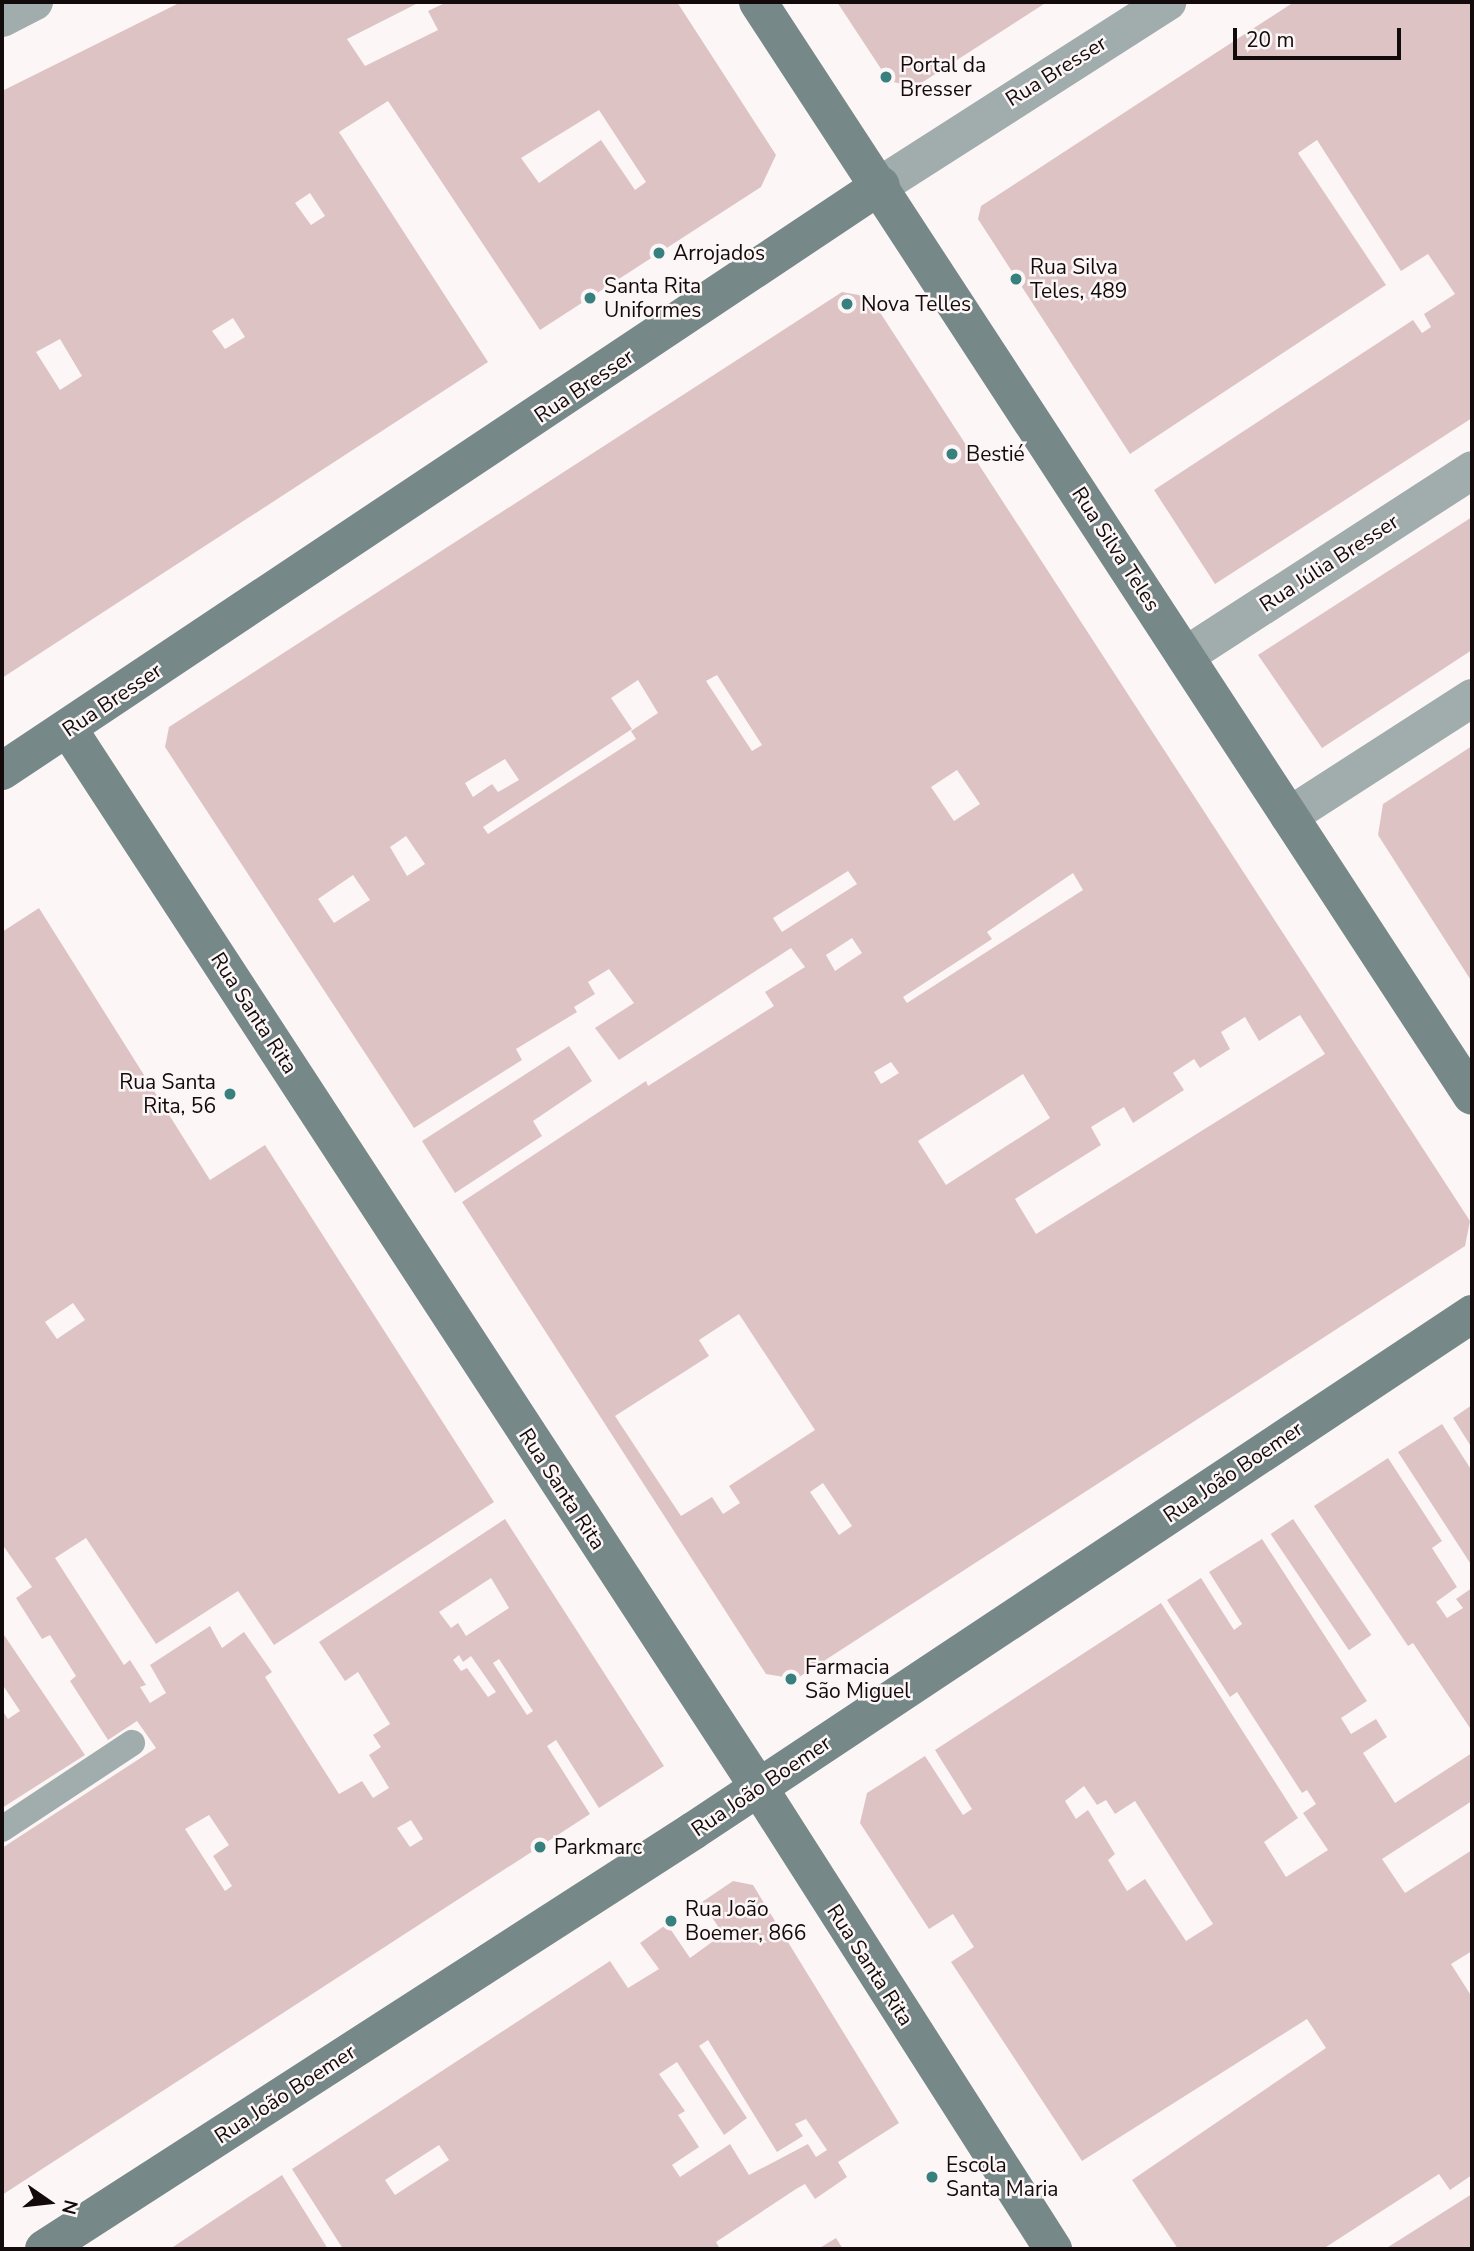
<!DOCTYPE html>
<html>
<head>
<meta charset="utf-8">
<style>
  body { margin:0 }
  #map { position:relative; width:1474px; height:2251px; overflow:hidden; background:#fcf6f7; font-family:"Nunito Sans",sans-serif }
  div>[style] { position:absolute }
  .building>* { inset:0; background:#dec3c4; transform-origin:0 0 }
  .service>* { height:26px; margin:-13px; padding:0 13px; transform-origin:13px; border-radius:13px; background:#a0adac }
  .minor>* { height:38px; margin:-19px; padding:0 19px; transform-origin:19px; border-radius:19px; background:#a0adac }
  .tertiary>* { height:38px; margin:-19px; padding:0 19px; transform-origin:19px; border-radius:19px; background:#a0adac }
  .secondary>* { height:38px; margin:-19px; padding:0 19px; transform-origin:19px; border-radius:19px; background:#768887 }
  .dots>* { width:19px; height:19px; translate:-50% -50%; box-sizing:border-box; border:4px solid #fcf6f7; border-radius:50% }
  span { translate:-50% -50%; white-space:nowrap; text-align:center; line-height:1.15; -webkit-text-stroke:5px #fcf6f7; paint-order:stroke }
  .poi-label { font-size:21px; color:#130a0b }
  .left { translate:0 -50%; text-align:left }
  .right { translate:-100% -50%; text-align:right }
  .street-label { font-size:21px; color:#130a0b }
  .frame { position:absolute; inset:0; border:4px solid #130a0b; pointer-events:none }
  .north { position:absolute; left:14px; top:2167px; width:70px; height:70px; -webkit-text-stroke:5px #fcf6f7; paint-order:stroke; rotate:104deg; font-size:19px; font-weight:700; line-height:28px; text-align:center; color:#130a0b }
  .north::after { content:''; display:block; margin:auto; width:24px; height:32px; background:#130a0b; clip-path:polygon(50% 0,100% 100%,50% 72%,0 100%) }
  .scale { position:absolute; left:1233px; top:28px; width:168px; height:32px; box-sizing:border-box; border:4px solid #130a0b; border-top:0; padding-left:9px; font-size:21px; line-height:24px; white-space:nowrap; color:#130a0b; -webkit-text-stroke:5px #fcf6f7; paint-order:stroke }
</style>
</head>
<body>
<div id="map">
  <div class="building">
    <div style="clip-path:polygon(evenodd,181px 2px,420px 2px,347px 39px,365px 66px,438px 30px,428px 11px,447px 2px,677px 2px,776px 155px,761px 187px,540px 330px,388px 101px,339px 132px,488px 362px,2px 678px,2px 91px,181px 2px,599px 110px,646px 182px,635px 190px,601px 140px,539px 183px,521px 158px,599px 110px,181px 2px,310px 193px,325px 216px,311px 225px,295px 203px,310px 193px,181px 2px,233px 318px,245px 337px,225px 349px,212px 331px,233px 318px,181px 2px,60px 339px,82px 376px,60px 390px,36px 352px,60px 339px)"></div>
    <div style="clip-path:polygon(837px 2px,1047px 2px,915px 87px,889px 81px)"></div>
    <div style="clip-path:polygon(1294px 2px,1472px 2px,1472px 418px,1215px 584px,1154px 490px,1413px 320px,1422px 333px,1431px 327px,1424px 314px,1455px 294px,1428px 254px,1401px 271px,1317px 140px,1298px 153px,1386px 285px,1130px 454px,978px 219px,981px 206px)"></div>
    <div style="clip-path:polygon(evenodd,842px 292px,870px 297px,1470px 1221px,1465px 1246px,796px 1679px,766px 1674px,462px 1202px,646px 1081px,648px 1086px,774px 1006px,765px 992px,805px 967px,791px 948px,619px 1060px,595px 1028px,634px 1003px,609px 969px,588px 982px,595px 994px,574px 1007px,577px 1012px,516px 1049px,522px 1060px,414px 1128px,165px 747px,169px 727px,842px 292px,717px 675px,762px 745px,752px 751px,706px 681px,717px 675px,842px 292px,638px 680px,658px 713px,631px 731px,636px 739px,488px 834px,483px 827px,632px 729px,611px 698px,638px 680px,842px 292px,505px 759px,519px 780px,498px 792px,492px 784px,473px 797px,465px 783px,505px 759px,842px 292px,957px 770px,980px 804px,954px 821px,931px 787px,957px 770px,842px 292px,406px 836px,425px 864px,407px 876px,390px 847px,406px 836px,842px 292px,848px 871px,857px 884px,782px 932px,773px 918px,848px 871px,842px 292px,1073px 873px,1083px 890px,907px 1003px,903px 997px,992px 939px,987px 932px,1073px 873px,842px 292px,353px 875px,370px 900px,334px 923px,318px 899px,353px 875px,842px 292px,852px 938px,862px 953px,835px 971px,826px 955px,852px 938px,842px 292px,1300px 1015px,1325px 1054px,1036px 1234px,1015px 1199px,1101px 1145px,1091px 1127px,1124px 1107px,1133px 1123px,1184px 1090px,1173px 1073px,1194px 1059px,1200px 1068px,1230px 1049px,1221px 1032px,1245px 1017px,1259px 1041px,1300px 1015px,842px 292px,891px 1062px,899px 1073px,881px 1084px,874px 1072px,891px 1062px,842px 292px,1023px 1074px,1050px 1118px,946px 1185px,918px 1141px,1023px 1074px,842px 292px,739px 1314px,815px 1430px,729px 1486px,740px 1503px,723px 1514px,712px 1497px,681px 1516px,615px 1416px,709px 1356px,699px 1340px,739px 1314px,842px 292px,823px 1483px,852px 1526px,839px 1535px,810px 1492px,823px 1483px)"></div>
    <div style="clip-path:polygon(1472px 517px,1472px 650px,1322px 748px,1258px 655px)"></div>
    <div style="clip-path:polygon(1472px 746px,1472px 982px,1378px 835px,1383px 804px)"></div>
    <div style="clip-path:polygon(evenodd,39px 908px,210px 1180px,265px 1145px,494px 1502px,274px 1645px,238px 1591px,156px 1644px,86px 1538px,55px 1558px,124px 1665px,130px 1660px,146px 1685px,140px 1687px,150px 1703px,166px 1693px,150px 1665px,210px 1626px,222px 1648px,244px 1632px,272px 1672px,265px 1677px,339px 1794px,362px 1781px,373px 1798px,389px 1788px,369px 1755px,381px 1747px,373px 1735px,390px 1724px,358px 1672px,345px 1681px,319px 1642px,505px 1519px,664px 1766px,599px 1808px,556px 1740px,547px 1746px,590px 1814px,2px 2195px,2px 1848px,156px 1748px,137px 1721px,108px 1740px,70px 1681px,76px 1676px,50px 1635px,42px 1639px,16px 1598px,32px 1587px,2px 1544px,2px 932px,39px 908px,73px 1303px,85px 1320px,57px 1339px,45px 1322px,73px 1303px,39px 908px,491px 1578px,509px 1608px,466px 1636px,458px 1623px,451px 1628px,439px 1612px,491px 1578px,39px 908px,459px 1655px,463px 1662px,471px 1656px,496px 1692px,488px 1697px,467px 1668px,461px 1671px,453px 1660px,459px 1655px,39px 908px,499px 1659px,533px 1711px,527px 1715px,493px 1663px,499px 1659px,39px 908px,209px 1815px,229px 1845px,213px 1856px,232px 1886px,225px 1891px,185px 1829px,209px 1815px,39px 908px,411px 1820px,423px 1839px,410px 1847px,397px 1828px,411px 1820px)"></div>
    <div style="clip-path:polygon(569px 1046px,592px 1081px,533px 1121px,542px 1136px,455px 1193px,422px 1141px)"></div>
    <div style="clip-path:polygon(1472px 1405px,1472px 1448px,1453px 1418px)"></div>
    <div style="clip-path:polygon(1442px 1424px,1472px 1471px,1472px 1566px,1398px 1452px)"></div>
    <div style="clip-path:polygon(1388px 1458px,1442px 1541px,1432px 1548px,1457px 1587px,1436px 1602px,1447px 1618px,1463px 1608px,1456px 1599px,1472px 1588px,1472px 1731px,1413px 1643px,1408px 1646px,1314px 1506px)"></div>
    <div style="left:1293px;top:1519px;width:140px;height:27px;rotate:56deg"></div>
    <div style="clip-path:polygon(evenodd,1262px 1539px,1367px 1701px,1341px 1718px,1351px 1734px,1376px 1719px,1387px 1737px,1363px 1753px,1395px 1803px,1472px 1753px,1472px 1801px,1382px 1859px,1405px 1893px,1472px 1850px,1472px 1951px,1451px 1964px,1472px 1997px,1472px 2175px,1450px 2190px,1439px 2174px,1323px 2249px,1178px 2249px,1132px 2180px,1326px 2048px,1307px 2019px,1082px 2161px,951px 1962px,974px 1947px,965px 1933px,953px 1914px,929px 1929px,860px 1823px,867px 1793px,925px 1756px,963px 1815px,972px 1809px,935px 1750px,1161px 1603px,1298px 1818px,1264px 1842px,1286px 1877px,1328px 1850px,1303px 1813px,1316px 1804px,1307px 1790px,1302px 1793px,1237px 1692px,1230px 1697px,1167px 1600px,1201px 1578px,1234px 1630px,1242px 1624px,1209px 1572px,1262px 1539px,1084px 1786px,1097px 1805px,1106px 1800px,1115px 1814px,1135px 1801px,1213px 1924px,1186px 1941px,1145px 1879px,1127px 1891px,1108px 1860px,1115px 1854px,1088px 1810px,1076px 1819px,1065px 1801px,1084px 1786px)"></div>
    <div style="clip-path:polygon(2px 1632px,85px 1755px,2px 1808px,2px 1710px,8px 1719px,20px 1711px,2px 1684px)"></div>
    <div style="clip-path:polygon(evenodd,733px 1881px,753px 1885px,899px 2123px,838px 2162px,847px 2177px,815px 2199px,805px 2184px,796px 2189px,716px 2242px,720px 2249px,343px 2249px,292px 2169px,610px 1961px,628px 1988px,659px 1969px,640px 1943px,667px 1924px,690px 1958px,723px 1934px,702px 1902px,733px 1881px,708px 2040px,777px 2152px,803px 2136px,795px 2124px,806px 2119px,827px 2150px,816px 2157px,808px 2144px,749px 2175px,730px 2144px,680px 2177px,672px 2165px,699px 2147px,678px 2115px,685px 2111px,659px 2074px,677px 2062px,724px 2135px,747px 2118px,699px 2046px,708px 2040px,733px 1881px,439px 2145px,449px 2160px,395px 2195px,385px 2180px,439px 2145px)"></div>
    <div style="clip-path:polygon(282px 2175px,328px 2249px,170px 2249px,206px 2225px)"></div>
    <div style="clip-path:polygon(1472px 2194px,1472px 2249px,1385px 2249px)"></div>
    <div style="clip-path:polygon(836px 2238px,843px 2249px,818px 2249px)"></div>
  </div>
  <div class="service">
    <div style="left:2px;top:1829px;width:156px;rotate:-33.5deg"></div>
  </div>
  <div class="minor">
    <div style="left:1185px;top:656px;width:342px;rotate:-32.9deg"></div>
    <div style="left:1289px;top:816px;width:218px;rotate:-32.8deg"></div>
  </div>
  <div class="tertiary">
    <div style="left:2px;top:18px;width:36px;rotate:-27deg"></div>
    <div style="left:881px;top:185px;width:340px;rotate:-32.6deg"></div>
  </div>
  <div class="secondary">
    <div style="left:758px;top:2px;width:1306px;rotate:56.87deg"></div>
    <div style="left:69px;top:730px;width:1263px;rotate:56.89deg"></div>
    <div style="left:759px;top:1788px;width:547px;rotate:57.47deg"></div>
    <div style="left:2px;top:771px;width:1056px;rotate:-33.69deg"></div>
    <div style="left:44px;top:2249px;width:772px;rotate:-32.78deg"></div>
    <div style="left:693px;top:1831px;width:935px;rotate:-33.57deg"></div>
  </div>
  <div class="dots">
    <div style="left:886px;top:77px;background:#37807e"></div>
    <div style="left:659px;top:253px;background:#37807e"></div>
    <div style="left:1016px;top:279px;background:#37807e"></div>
    <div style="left:590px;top:298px;background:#37807e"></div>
    <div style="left:847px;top:304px;background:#37807e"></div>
    <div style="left:952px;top:454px;background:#37807e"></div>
    <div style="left:230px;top:1094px;background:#37807e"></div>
    <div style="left:791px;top:1679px;background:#37807e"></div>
    <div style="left:540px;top:1847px;background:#37807e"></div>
    <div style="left:671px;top:1921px;background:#37807e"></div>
    <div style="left:932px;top:2177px;background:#37807e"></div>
  </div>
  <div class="poi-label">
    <span class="left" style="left:900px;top:77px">Portal da<br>Bresser</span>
    <span class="left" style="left:673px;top:253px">Arrojados</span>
    <span class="left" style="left:1030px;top:279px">Rua Silva<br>Teles, 489</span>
    <span class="left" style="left:604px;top:298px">Santa Rita<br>Uniformes</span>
    <span class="left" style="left:861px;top:304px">Nova Telles</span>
    <span class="left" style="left:966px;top:454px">Bestié</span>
    <span class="right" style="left:216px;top:1094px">Rua Santa<br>Rita, 56</span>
    <span class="left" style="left:805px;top:1679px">Farmacia<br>São Miguel</span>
    <span class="left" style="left:554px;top:1847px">Parkmarc</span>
    <span class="left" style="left:685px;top:1921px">Rua João<br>Boemer, 866</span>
    <span class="left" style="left:946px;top:2177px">Escola<br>Santa Maria</span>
  </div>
  <div class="street-label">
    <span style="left:1056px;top:71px;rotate:-32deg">Rua Bresser</span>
    <span style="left:584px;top:386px;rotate:-34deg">Rua Bresser</span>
    <span style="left:1116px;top:549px;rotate:57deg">Rua Silva Teles</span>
    <span style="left:1329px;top:563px;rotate:-33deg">Rua Júlia Bresser</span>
    <span style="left:112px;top:700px;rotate:-34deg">Rua Bresser</span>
    <span style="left:254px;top:1013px;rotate:57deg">Rua Santa Rita</span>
    <span style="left:1233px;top:1472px;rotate:-34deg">Rua João Boemer</span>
    <span style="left:562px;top:1489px;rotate:57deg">Rua Santa Rita</span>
    <span style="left:761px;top:1786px;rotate:-34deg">Rua João Boemer</span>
    <span style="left:870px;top:1965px;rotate:57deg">Rua Santa Rita</span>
    <span style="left:285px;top:2094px;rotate:-33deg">Rua João Boemer</span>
  </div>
  <div class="frame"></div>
  <div class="north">N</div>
  <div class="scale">20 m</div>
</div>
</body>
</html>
